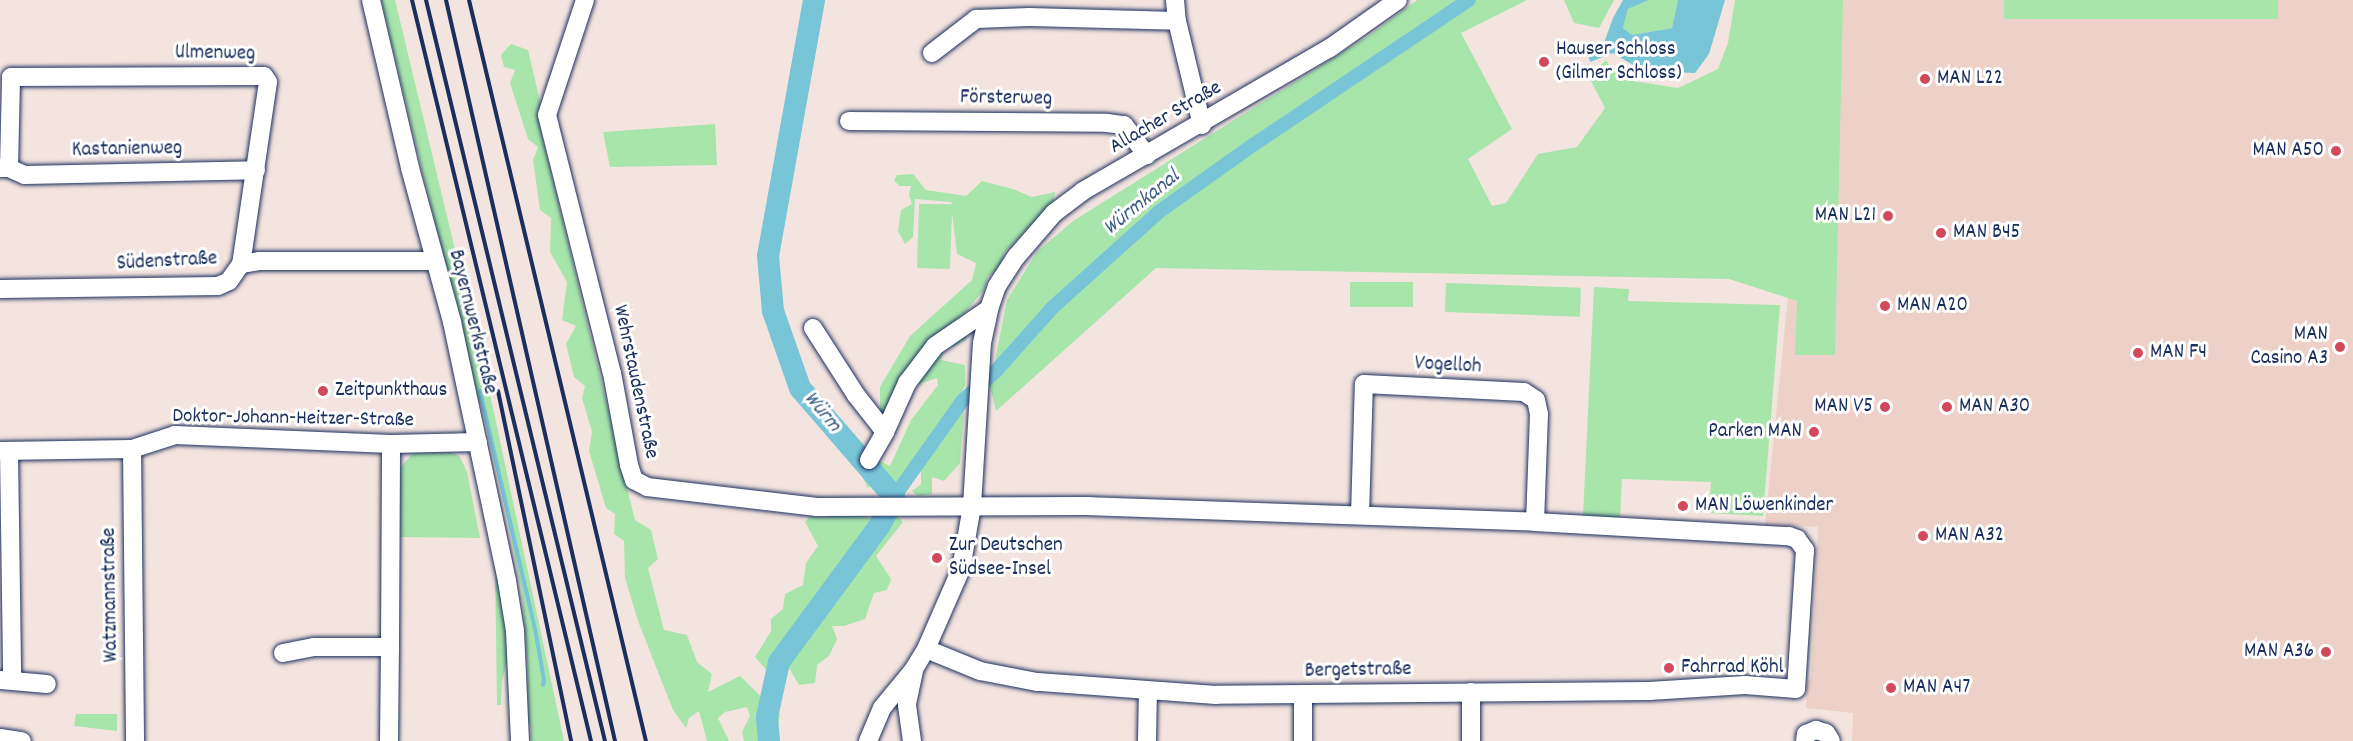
<!DOCTYPE html>
<html>
<head>
<meta charset="utf-8">
<style>
  body { margin:0 }
  #map { position:relative; width:2353px; height:741px; overflow:hidden; background:#f4e4df; font-family:Dekko,sans-serif }
  div>[style] { position:absolute }
  .built>* { inset:0; background:#edd1c8 }
  .green>* { inset:0; background:#a8e5ab; transform-origin:0 0 }
  .water>* { inset:0; background:#79c5d8 }
  .stream>* { height:4px; margin:-2px; padding:0 2px; transform-origin:2px; border-radius:2px; background:#79c5d8 }
  .canal>* { height:14px; margin:-7px; padding:0 7px; transform-origin:7px; border-radius:7px; background:#79c5d8 }
  .river>* { height:22px; margin:-11px; padding:0 11px; transform-origin:11px; border-radius:11px; background:#79c5d8 }
  .roads { filter:drop-shadow(0 0 2px #1b2f5e) drop-shadow(0 0 2px #1b2f5e) }
  .minor>* { height:18px; margin:-9px; padding:0 9px; transform-origin:9px; border-radius:9px; background:#fff }
  .rail>* { height:4px; margin:-2px; padding:0 2px; transform-origin:2px; border-radius:2px; background:#1b2f5e }
  .dots>* { width:16px; height:16px; translate:-50% -50%; box-sizing:border-box; border:3px solid #fff; border-radius:50% }
  span { translate:-50% -50%; white-space:nowrap; text-align:center; line-height:1.15; -webkit-text-stroke:6px #fff; paint-order:stroke }
  .poi-label { font-size:21px; color:#1b2f5e }
  .left { translate:0 -50%; text-align:left }
  .right { translate:-100% -50%; text-align:right }
  .street-label { font-size:21px; color:#1b2f5e }
  .water-label { font-size:22px; color:#375c83; font-style:italic }
</style>
</head>
<body>
<div id="map">
  <div class="built">
    <div style="clip-path:polygon(1818px 0,2353px 0,2353px 741px,1852px 741px,1853px 713px,1806px 708px,1807px 683px,1811px 677px,1818px 527px,1765px 525px)"></div>
  </div>
  <div class="green">
    <div style="clip-path:polygon(381px 0,395px 0,403px 33px,493px 408px,564px 741px,531px 741px,531px 727px,527px 719px,528px 671px,522px 591px,483px 405px,479px 403px)"></div>
    <div style="clip-path:polygon(1417px 0,1527px 0,1461px 33px,1512px 129px,1468px 159px,1492px 206px,1506px 203px,1538px 154px,1577px 147px,1605px 108px,1589px 77px,1606px 60px,1620px 79px,1678px 88px,1718px 69px,1728px 43px,1735px 0,1843px 0,1835px 355px,1795px 355px,1797px 301px,1729px 279px,1156px 268px,996px 411px,990px 386px,1007px 300px,1037px 252px,1073px 221px,1370px 35px)"></div>
    <div style="clip-path:polygon(1564px 0,1614px 0,1599px 28px,1574px 23px)"></div>
    <div style="clip-path:polygon(1649px 0,1678px 0,1672px 28px,1632px 35px,1623px 28px,1628px 9px)"></div>
    <div style="left:2004px;top:0;width:274px;height:19px"></div>
    <div style="clip-path:polygon(511px 44px,528px 50px,540px 101px,542px 136px,630px 500px,635px 520px,651px 530px,658px 559px,648px 568px,664px 630px,687px 635px,697px 662px,712px 674px,708px 692px,740px 676px,780px 715px,778px 725px,761px 727px,763px 741px,744px 741px,742px 732px,750px 716px,747px 707px,725px 712px,718px 718px,729px 741px,707px 741px,699px 711px,689px 718px,686px 728px,673px 710px,638px 621px,625px 578px,624px 541px,614px 534px,615px 514px,606px 508px,589px 451px,592px 432px,582px 398px,585px 386px,574px 377px,566px 344px,576px 326px,562px 320px,567px 282px,550px 252px,551px 218px,540px 210px,533px 160px,538px 147px,528px 139px,510px 83px,515px 70px,504px 67px,501px 55px)"></div>
    <div style="clip-path:polygon(715px 124px,717px 165px,610px 167px,603px 132px)"></div>
    <div style="clip-path:polygon(913px 174px,926px 190px,966px 196px,982px 181px,1013px 189px,1032px 197px,1055px 192px,1053px 204px,1005px 252px,1000px 268px,988px 276px,984px 290px,957px 322px,965px 331px,966px 340px,944px 351px,941px 360px,965px 365px,965px 386px,953px 405px,964px 412px,960px 463px,944px 481px,932px 477px,932px 494px,918px 496px,912px 491px,921px 484px,921px 468px,909px 479px,892px 484px,881px 479px,868px 488px,862px 476px,878px 460px,890px 466px,911px 420px,938px 385px,937px 378px,913px 386px,905px 370px,899px 377px,891px 411px,886px 415px,880px 412px,880px 387px,910px 336px,972px 280px,976px 263px,957px 254px,952px 213px,950px 269px,917px 268px,919px 204px,952px 204px,951px 202px,915px 199px,913px 237px,905px 244px,898px 231px,901px 210px,912px 204px,909px 195px,911px 186px,899px 186px,894px 180px,897px 175px)"></div>
    <div style="left:1350px;top:282px;width:63px;height:25px"></div>
    <div style="left:1446px;top:283px;width:135px;height:29px;rotate:2deg"></div>
    <div style="clip-path:polygon(1594px 287px,1629px 289px,1628px 301px,1780px 305px,1763px 516px,1709px 513px,1711px 482px,1622px 479px,1620px 518px,1583px 516px)"></div>
    <div style="clip-path:polygon(451px 452px,460px 457px,467px 472px,480px 538px,396px 537px,397px 485px,401px 467px,413px 453px)"></div>
    <div style="clip-path:polygon(846px 510px,876px 520px,895px 514px,903px 522px,876px 556px,891px 579px,887px 590px,874px 593px,865px 619px,844px 626px,832px 626px,837px 639px,829px 656px,817px 665px,815px 683px,799px 685px,786px 663px,769px 673px,755px 657px,771px 631px,771px 619px,783px 609px,785px 594px,803px 585px,806px 563px,818px 546px,805px 522px,810px 516px,826px 518px)"></div>
    <div style="clip-path:polygon(495px 562px,497px 562px,509px 655px,502px 680px,501px 705px,497px 705px)"></div>
    <div style="clip-path:polygon(76px 714px,117px 714px,117px 731px,74px 726px)"></div>
  </div>
  <div class="water">
    <div style="clip-path:polygon(1623px 0,1649px 0,1628px 9px,1623px 28px,1632px 35px,1672px 28px,1678px 0,1725px 0,1709px 54px,1695px 73px,1643px 71px,1613px 53px,1590px 62px,1587px 50px,1604px 43px,1613px 18px)"></div>
  </div>
  <div class="stream">
    <div style="left:480px;top:391px;width:244px;rotate:77deg"></div>
    <div style="left:535px;top:629px;width:52px;rotate:80deg"></div>
    <div style="left:544px;top:680px;width:5px;rotate:101deg"></div>
  </div>
  <div class="canal">
    <div style="left:894px;top:497px;width:119px;rotate:-54.6deg"></div>
    <div style="left:963px;top:400px;width:43px;rotate:-41.2deg"></div>
    <div style="left:995px;top:372px;width:87px;rotate:-48.3deg"></div>
    <div style="left:1053px;top:307px;width:144px;rotate:-41.9deg"></div>
    <div style="left:1160px;top:211px;width:114px;rotate:-35.4deg"></div>
    <div style="left:1253px;top:145px;width:260px;rotate:-33.9deg"></div>
  </div>
  <div class="river">
    <div style="left:769px;top:741px;width:24px;rotate:-95deg"></div>
    <div style="left:767px;top:717px;width:56px;rotate:-77.7deg"></div>
    <div style="left:779px;top:662px;width:170px;rotate:-53.6deg"></div>
    <div style="left:880px;top:525px;width:31px;rotate:-63deg"></div>
    <div style="left:894px;top:497px;width:144px;rotate:-130.8deg"></div>
    <div style="left:800px;top:388px;width:82px;rotate:-109.3deg"></div>
    <div style="left:773px;top:311px;width:55px;rotate:-95.2deg"></div>
    <div style="left:768px;top:256px;width:260px;rotate:-79.8deg"></div>
  </div>
  <div class="roads">
    <div class="minor">
      <div style="left:371px;top:0;width:172px;rotate:76.9deg"></div>
      <div style="left:410px;top:168px;width:160px;rotate:74.7deg"></div>
      <div style="left:452px;top:322px;width:265px;rotate:78deg"></div>
      <div style="left:507px;top:581px;width:51px;rotate:80.9deg"></div>
      <div style="left:515px;top:631px;width:110px;rotate:87.4deg"></div>
      <div style="left:585px;top:0;width:121px;rotate:108.3deg"></div>
      <div style="left:547px;top:115px;width:266px;rotate:75.9deg"></div>
      <div style="left:612px;top:373px;width:94px;rotate:79.5deg"></div>
      <div style="left:629px;top:465px;width:16px;rotate:72deg"></div>
      <div style="left:634px;top:480px;width:15px;rotate:28deg"></div>
      <div style="left:647px;top:487px;width:171px;rotate:6.7deg"></div>
      <div style="left:817px;top:507px;width:270px;rotate:-0.2deg"></div>
      <div style="left:1087px;top:506px;width:448px;rotate:2deg"></div>
      <div style="left:1535px;top:522px;width:254px;rotate:3.2deg"></div>
      <div style="left:1789px;top:536px;width:9px;rotate:21deg"></div>
      <div style="left:1797px;top:539px;width:14px;rotate:54deg"></div>
      <div style="left:1805px;top:550px;width:139px;rotate:93.7deg"></div>
      <div style="left:1796px;top:689px;width:51px;rotate:-175.5deg"></div>
      <div style="left:1745px;top:685px;width:96px;rotate:176.4deg"></div>
      <div style="left:1649px;top:691px;width:433px;rotate:179.5deg"></div>
      <div style="left:1216px;top:695px;width:179px;rotate:-175.8deg"></div>
      <div style="left:1037px;top:682px;width:58px;rotate:-169.1deg"></div>
      <div style="left:980px;top:671px;width:58px;rotate:-157.8deg"></div>
      <div style="left:1175px;top:0;width:21px;rotate:85deg"></div>
      <div style="left:1177px;top:21px;width:107px;rotate:76.5deg"></div>
      <div style="left:932px;top:53px;width:56px;rotate:-37.7deg"></div>
      <div style="left:976px;top:19px;width:53px;rotate:-2.2deg"></div>
      <div style="left:1029px;top:17px;width:148px;rotate:1.5deg"></div>
      <div style="left:849px;top:121px;width:258px;rotate:0.4deg"></div>
      <div style="left:1107px;top:123px;width:17px;rotate:7deg"></div>
      <div style="left:1124px;top:125px;width:38px;rotate:53deg"></div>
      <div style="left:0;top:168px;width:9px"></div>
      <div style="left:9px;top:168px;width:17px;rotate:24deg"></div>
      <div style="left:25px;top:175px;width:231px;rotate:-1.2deg"></div>
      <div style="left:9px;top:168px;width:91px;rotate:-88.7deg"></div>
      <div style="left:11px;top:77px;width:253px;rotate:-0.2deg"></div>
      <div style="left:264px;top:76px;width:7px;rotate:56deg"></div>
      <div style="left:268px;top:82px;width:184px;rotate:98.4deg"></div>
      <div style="left:0;top:289px;width:218px;rotate:-0.8deg"></div>
      <div style="left:218px;top:286px;width:12px;rotate:-24deg"></div>
      <div style="left:229px;top:281px;width:21px;rotate:-55deg"></div>
      <div style="left:241px;top:264px;width:18px;rotate:-9deg"></div>
      <div style="left:259px;top:261px;width:175px"></div>
      <div style="left:813px;top:328px;width:80px;rotate:57.3deg"></div>
      <div style="left:856px;top:395px;width:47px;rotate:51.9deg"></div>
      <div style="left:132px;top:449px;width:292px;rotate:89.4deg"></div>
      <div style="left:0;top:451px;width:132px;rotate:-0.9deg"></div>
      <div style="left:132px;top:449px;width:45px;rotate:-18deg"></div>
      <div style="left:175px;top:435px;width:216px;rotate:2.4deg"></div>
      <div style="left:391px;top:444px;width:87px;rotate:-1.3deg"></div>
      <div style="left:9px;top:451px;width:229px;rotate:89.2deg"></div>
      <div style="left:869px;top:460px;width:32px;rotate:-60deg"></div>
      <div style="left:885px;top:432px;width:54px;rotate:-65.8deg"></div>
      <div style="left:907px;top:383px;width:46px;rotate:-52.9deg"></div>
      <div style="left:935px;top:346px;width:65px;rotate:-34.4deg"></div>
      <div style="left:1360px;top:515px;width:131px;rotate:-88.3deg"></div>
      <div style="left:1364px;top:384px;width:160px;rotate:2.9deg"></div>
      <div style="left:1524px;top:392px;width:14px;rotate:34deg"></div>
      <div style="left:1536px;top:400px;width:14px;rotate:78deg"></div>
      <div style="left:1539px;top:414px;width:108px;rotate:92.1deg"></div>
      <div style="left:283px;top:653px;width:32px;rotate:-11deg"></div>
      <div style="left:314px;top:647px;width:76px"></div>
      <div style="left:390px;top:647px;width:203px;rotate:-89.7deg"></div>
      <div style="left:1px;top:680px;width:46px;rotate:5deg"></div>
      <div style="left:0;top:738px;width:22px;rotate:8deg"></div>
      <div style="left:389px;top:741px;width:94px;rotate:-89.4deg"></div>
      <div style="left:868px;top:741px;width:36px;rotate:-67deg"></div>
      <div style="left:882px;top:708px;width:50px;rotate:-50.6deg"></div>
      <div style="left:914px;top:669px;width:23px;rotate:-59deg"></div>
      <div style="left:926px;top:649px;width:87px;rotate:-66.4deg"></div>
      <div style="left:961px;top:569px;width:64px;rotate:-80.1deg"></div>
      <div style="left:972px;top:506px;width:163px;rotate:-86.5deg"></div>
      <div style="left:982px;top:343px;width:35px;rotate:-78deg"></div>
      <div style="left:989px;top:309px;width:24px;rotate:-71deg"></div>
      <div style="left:997px;top:286px;width:35px;rotate:-57deg"></div>
      <div style="left:1016px;top:257px;width:58px;rotate:-49.2deg"></div>
      <div style="left:1054px;top:213px;width:36px;rotate:-37deg"></div>
      <div style="left:1083px;top:191px;width:285px;rotate:-30.1deg"></div>
      <div style="left:1330px;top:48px;width:83px;rotate:-35.2deg"></div>
      <div style="left:912px;top:741px;width:37px;rotate:-98deg"></div>
      <div style="left:907px;top:704px;width:33px;rotate:-78deg"></div>
      <div style="left:1147px;top:741px;width:50px;rotate:-88.9deg"></div>
      <div style="left:1303px;top:741px;width:47px;rotate:-90deg"></div>
      <div style="left:1471px;top:741px;width:49px;rotate:-90deg"></div>
      <div style="left:1805px;top:741px;width:7px;rotate:-82deg"></div>
      <div style="left:1806px;top:734px;width:11px;rotate:-22deg"></div>
      <div style="left:1816px;top:730px;width:10px;rotate:17deg"></div>
      <div style="left:1826px;top:733px;width:9px;rotate:58deg"></div>
    </div>
  </div>
  <div class="rail">
    <div style="left:412px;top:0;width:762px;rotate:76.42deg"></div>
    <div style="left:426px;top:0;width:762px;rotate:76.42deg"></div>
    <div style="left:446px;top:0;width:760px;rotate:77.15deg"></div>
    <div style="left:469px;top:0;width:762px;rotate:76.57deg"></div>
    <div style="left:498px;top:391px;width:358px;rotate:78.2deg"></div>
  </div>
  <div class="dots">
    <div style="left:1544px;top:62px;background:#d1495b"></div>
    <div style="left:1925px;top:79px;background:#d1495b"></div>
    <div style="left:2336px;top:151px;background:#d1495b"></div>
    <div style="left:1888px;top:216px;background:#d1495b"></div>
    <div style="left:1941px;top:233px;background:#d1495b"></div>
    <div style="left:1885px;top:306px;background:#d1495b"></div>
    <div style="left:2340px;top:347px;background:#d1495b"></div>
    <div style="left:2138px;top:353px;background:#d1495b"></div>
    <div style="left:323px;top:391px;background:#d1495b"></div>
    <div style="left:1885px;top:407px;background:#d1495b"></div>
    <div style="left:1947px;top:407px;background:#d1495b"></div>
    <div style="left:1814px;top:432px;background:#d1495b"></div>
    <div style="left:1683px;top:506px;background:#d1495b"></div>
    <div style="left:1923px;top:536px;background:#d1495b"></div>
    <div style="left:937px;top:558px;background:#d1495b"></div>
    <div style="left:2326px;top:652px;background:#d1495b"></div>
    <div style="left:1669px;top:668px;background:#d1495b"></div>
    <div style="left:1891px;top:688px;background:#d1495b"></div>
  </div>
  <div class="poi-label">
    <span class="left" style="left:1556px;top:62px">Hauser Schloss<br>(Gilmer Schloss)</span>
    <span class="left" style="left:1937px;top:79px">MAN L22</span>
    <span class="right" style="left:2324px;top:151px">MAN A50</span>
    <span class="right" style="left:1876px;top:216px">MAN L21</span>
    <span class="left" style="left:1953px;top:233px">MAN B45</span>
    <span class="left" style="left:1897px;top:306px">MAN A20</span>
    <span class="right" style="left:2328px;top:347px">MAN<br>Casino A3</span>
    <span class="left" style="left:2150px;top:353px">MAN F4</span>
    <span class="left" style="left:335px;top:391px">Zeitpunkthaus</span>
    <span class="right" style="left:1873px;top:407px">MAN V5</span>
    <span class="left" style="left:1959px;top:407px">MAN A30</span>
    <span class="right" style="left:1802px;top:432px">Parken MAN</span>
    <span class="left" style="left:1695px;top:506px">MAN Löwenkinder</span>
    <span class="left" style="left:1935px;top:536px">MAN A32</span>
    <span class="left" style="left:949px;top:558px">Zur Deutschen<br>Südsee-Insel</span>
    <span class="right" style="left:2314px;top:652px">MAN A36</span>
    <span class="left" style="left:1681px;top:668px">Fahrrad Köhl</span>
    <span class="left" style="left:1903px;top:688px">MAN A47</span>
  </div>
  <div class="street-label">
    <span style="left:215px;top:54px;rotate:1deg">Ulmenweg</span>
    <span style="left:1006px;top:99px;rotate:1deg">Försterweg</span>
    <span style="left:1166px;top:118px;rotate:-30deg">Allacher Straße</span>
    <span style="left:127px;top:150px;rotate:-1deg">Kastanienweg</span>
    <span style="left:167px;top:262px;rotate:-3deg">Südenstraße</span>
    <span style="left:472px;top:322px;rotate:76deg">Bayernwerkstraße</span>
    <span style="left:1448px;top:366px;rotate:3deg">Vogelloh</span>
    <span style="left:635px;top:382px;rotate:78deg">Wehrstaudenstraße</span>
    <span style="left:293px;top:419px;rotate:1deg">Doktor-Johann-Heitzer-Straße</span>
    <span style="left:111px;top:595px;rotate:-91deg">Watzmannstraße</span>
    <span style="left:1358px;top:671px;rotate:-1deg">Bergetstraße</span>
  </div>
  <div class="water-label">
    <span style="left:1142px;top:203px;rotate:-39deg">Würmkanal</span>
    <span style="left:822px;top:412px;rotate:50deg">Würm</span>
  </div>
</div>
</body>
</html>
